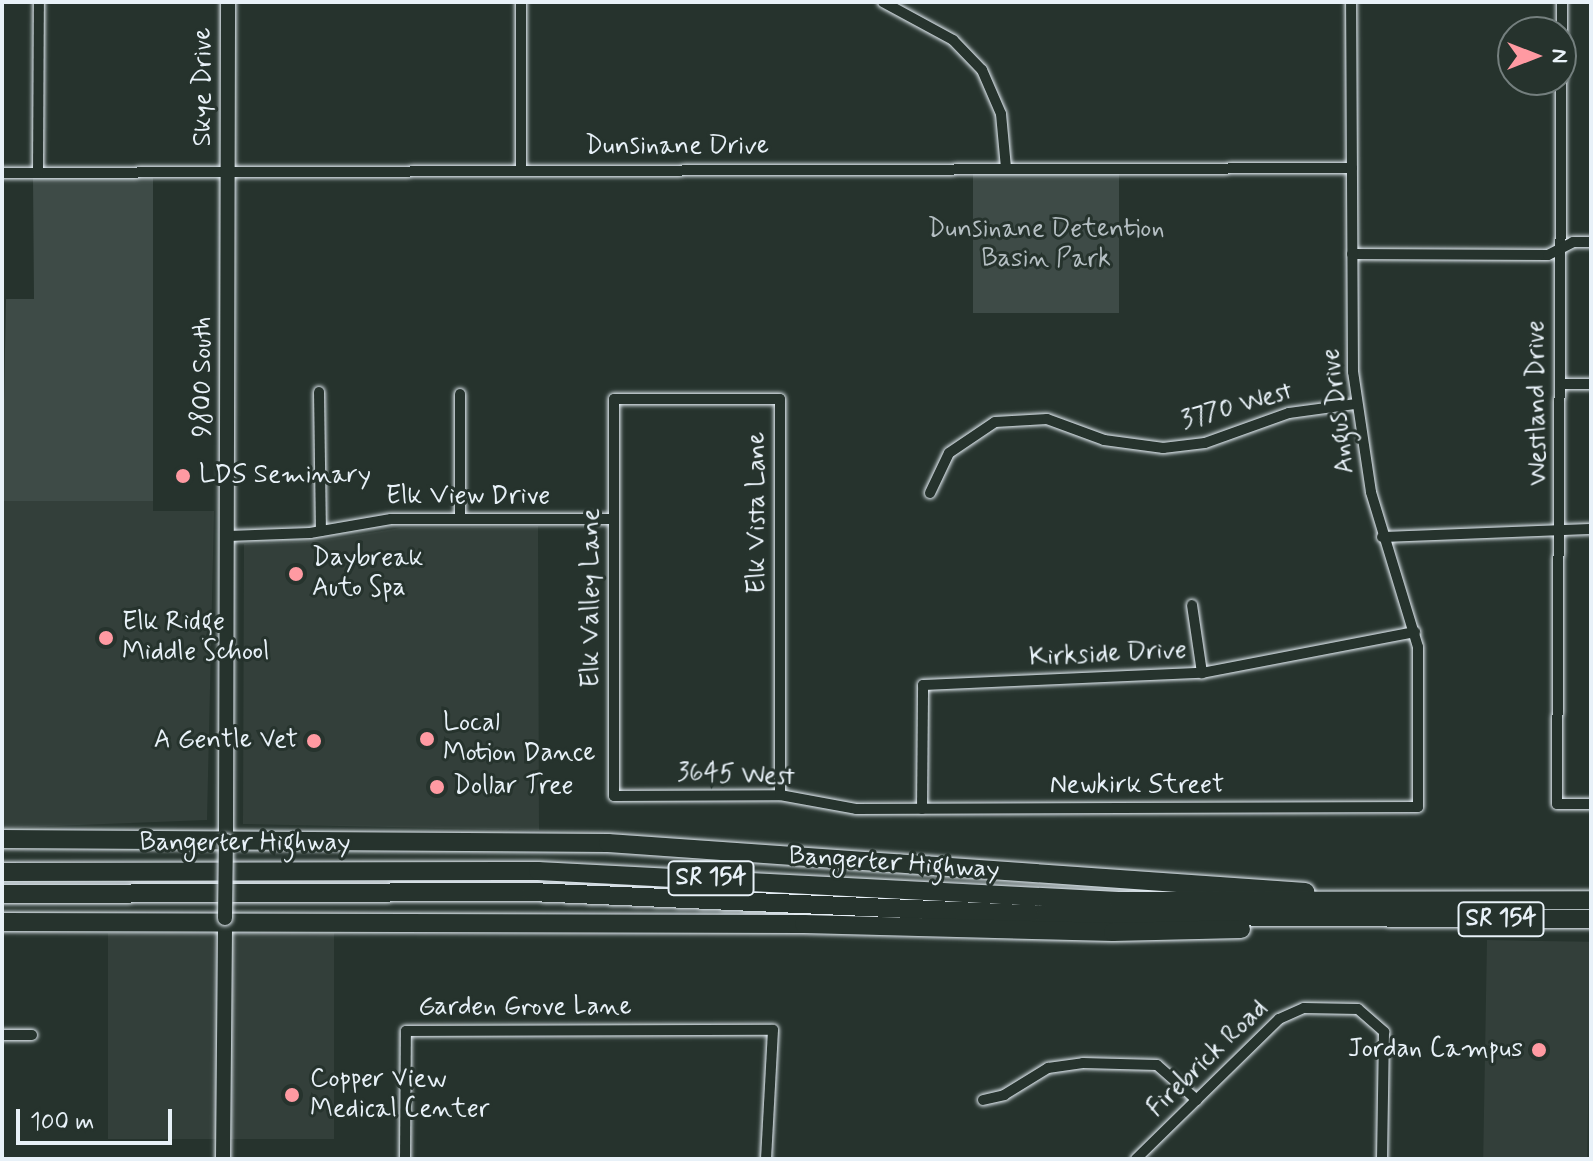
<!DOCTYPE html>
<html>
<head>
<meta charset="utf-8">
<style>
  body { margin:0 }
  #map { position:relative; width:1593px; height:1161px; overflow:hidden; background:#26332d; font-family:Mynerve,sans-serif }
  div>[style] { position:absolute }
  .built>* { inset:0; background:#333f3a; transform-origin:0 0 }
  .green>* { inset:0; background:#3e4b47; transform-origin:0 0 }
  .roads { filter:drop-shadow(0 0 2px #e8f1f8) drop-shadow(0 0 2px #e8f1f8) }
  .minor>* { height:10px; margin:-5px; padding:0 5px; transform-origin:5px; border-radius:5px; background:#26332d }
  .secondary>* { height:14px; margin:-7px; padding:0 7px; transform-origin:7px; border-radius:7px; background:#26332d }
  .motorway>* { height:18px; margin:-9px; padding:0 9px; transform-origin:9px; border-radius:9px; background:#26332d }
  .bridges { filter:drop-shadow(0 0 2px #e8f1f8) drop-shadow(0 0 2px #e8f1f8) }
  .secondary-bridge>* { height:14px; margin:-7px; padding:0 7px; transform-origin:7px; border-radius:7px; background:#26332d }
  .dots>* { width:22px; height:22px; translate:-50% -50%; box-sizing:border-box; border:4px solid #26332d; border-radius:50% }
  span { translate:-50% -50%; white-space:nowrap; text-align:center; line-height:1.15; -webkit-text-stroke:6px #26332d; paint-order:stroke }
  .shield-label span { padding:2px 6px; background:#26332d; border:2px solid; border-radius:6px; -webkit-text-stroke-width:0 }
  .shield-label { font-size:24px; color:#e8f1f8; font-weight:700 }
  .street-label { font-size:26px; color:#e8f1f8 }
  .park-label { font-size:26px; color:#b5bfc3 }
  .poi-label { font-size:26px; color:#e8f1f8 }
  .left { translate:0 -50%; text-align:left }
  .right { translate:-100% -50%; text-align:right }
  .frame { position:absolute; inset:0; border:4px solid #e8f1f8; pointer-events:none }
  .north { position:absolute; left:1497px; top:16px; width:80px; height:80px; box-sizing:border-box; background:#26332d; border:2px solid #747f7e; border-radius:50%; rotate:90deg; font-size:22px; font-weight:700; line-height:32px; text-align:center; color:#e8f1f8 }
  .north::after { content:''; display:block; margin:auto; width:28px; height:36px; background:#ff9aa2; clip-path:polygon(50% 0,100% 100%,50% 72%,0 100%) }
  .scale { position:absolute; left:16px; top:1109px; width:156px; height:36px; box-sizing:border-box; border:4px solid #e8f1f8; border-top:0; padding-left:10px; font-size:24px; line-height:28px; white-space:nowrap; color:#e8f1f8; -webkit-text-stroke:6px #26332d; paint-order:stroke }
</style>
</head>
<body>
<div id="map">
  <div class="built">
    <div style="clip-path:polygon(2px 501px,153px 501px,153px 511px,214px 511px,207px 820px,2px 828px)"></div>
    <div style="clip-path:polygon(538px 526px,539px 830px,243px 824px,244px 544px,319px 541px,400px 528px)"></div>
    <div style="left:334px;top:933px;width:206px;height:226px;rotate:90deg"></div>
    <div style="left:1487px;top:940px;width:104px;height:219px;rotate:1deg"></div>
  </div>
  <div class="green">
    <div style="left:1119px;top:174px;width:139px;height:146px;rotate:90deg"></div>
    <div style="clip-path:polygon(33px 178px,153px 178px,153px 501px,2px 501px,6px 299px,34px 299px)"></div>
  </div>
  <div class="roads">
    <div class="minor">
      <div style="left:521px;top:2px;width:167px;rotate:90deg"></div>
      <div style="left:883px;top:2px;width:80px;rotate:28.5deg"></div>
      <div style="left:953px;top:40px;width:42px;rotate:46deg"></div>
      <div style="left:982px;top:70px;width:48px;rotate:66.6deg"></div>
      <div style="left:1001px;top:114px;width:54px;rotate:84.7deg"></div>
      <div style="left:1562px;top:2px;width:802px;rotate:90.36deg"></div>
      <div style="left:1557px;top:804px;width:34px"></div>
      <div style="left:2px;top:173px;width:1350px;rotate:-0.21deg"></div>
      <div style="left:38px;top:173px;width:171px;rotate:-89.7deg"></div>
      <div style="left:1352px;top:254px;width:196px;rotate:0.3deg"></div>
      <div style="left:1548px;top:255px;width:28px;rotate:-27deg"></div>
      <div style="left:1573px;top:242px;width:18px"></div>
      <div style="left:1562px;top:384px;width:29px"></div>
      <div style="left:319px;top:392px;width:139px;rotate:89.2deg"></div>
      <div style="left:460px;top:394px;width:125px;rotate:90deg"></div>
      <div style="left:930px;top:493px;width:44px;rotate:-64.6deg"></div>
      <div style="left:949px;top:453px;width:55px;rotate:-34deg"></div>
      <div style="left:995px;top:422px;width:52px;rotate:-3.3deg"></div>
      <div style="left:1047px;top:419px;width:61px;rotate:20.2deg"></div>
      <div style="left:1104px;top:440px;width:60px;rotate:7.7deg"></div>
      <div style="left:1163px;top:448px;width:42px;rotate:-6.8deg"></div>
      <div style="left:1205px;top:443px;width:89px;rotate:-19.7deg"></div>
      <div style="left:1289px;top:413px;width:68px;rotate:-7.7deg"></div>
      <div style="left:228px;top:536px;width:82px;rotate:-2.1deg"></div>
      <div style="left:310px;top:533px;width:82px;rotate:-9.8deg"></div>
      <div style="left:391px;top:519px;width:223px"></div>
      <div style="left:1382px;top:537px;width:209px;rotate:-2.2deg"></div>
      <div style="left:1192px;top:605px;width:69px;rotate:81.6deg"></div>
      <div style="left:780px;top:795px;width:396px;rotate:-90deg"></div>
      <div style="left:780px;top:399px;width:166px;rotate:180deg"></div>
      <div style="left:614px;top:399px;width:397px;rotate:90deg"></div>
      <div style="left:614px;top:796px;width:166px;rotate:-0.3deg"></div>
      <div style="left:780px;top:795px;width:77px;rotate:10.4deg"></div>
      <div style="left:856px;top:809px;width:562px;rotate:-0.2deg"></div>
      <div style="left:1418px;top:807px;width:160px;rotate:-90deg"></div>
      <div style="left:1418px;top:647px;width:162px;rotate:-106.9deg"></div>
      <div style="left:1371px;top:492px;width:121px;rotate:-98.5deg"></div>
      <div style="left:1353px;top:372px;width:370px;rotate:-90.3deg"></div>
      <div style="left:922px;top:809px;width:124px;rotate:-89.5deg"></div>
      <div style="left:923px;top:685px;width:279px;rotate:-2.5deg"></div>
      <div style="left:1202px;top:673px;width:217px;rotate:-10.9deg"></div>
      <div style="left:2px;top:1035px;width:30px"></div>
      <div style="left:983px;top:1100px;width:22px;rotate:-13deg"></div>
      <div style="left:1004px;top:1095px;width:52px;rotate:-31.5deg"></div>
      <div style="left:1048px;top:1068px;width:35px;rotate:-8deg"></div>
      <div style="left:1083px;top:1063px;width:74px;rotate:1.5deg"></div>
      <div style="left:1157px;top:1065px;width:53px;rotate:41.2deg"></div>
      <div style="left:405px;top:1159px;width:128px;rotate:-89.6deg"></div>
      <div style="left:406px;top:1031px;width:367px;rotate:-0.2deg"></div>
      <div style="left:773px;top:1030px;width:129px;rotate:93.1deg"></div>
      <div style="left:1136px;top:1159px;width:200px;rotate:-44.4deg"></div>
      <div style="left:1279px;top:1019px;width:27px;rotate:-24deg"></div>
      <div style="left:1304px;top:1008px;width:54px;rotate:1.1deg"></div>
      <div style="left:1358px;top:1009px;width:35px;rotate:41deg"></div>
      <div style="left:1384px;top:1032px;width:127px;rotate:90.9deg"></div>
    </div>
    <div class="secondary">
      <div style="left:226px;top:841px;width:839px;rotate:-89.86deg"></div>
      <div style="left:223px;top:1159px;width:241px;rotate:-89.5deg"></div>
    </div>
    <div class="motorway">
      <div style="left:2px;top:839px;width:606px;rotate:0.38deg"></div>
      <div style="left:608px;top:843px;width:699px;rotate:4.02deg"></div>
      <div style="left:2px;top:872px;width:536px;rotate:-0.11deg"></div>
      <div style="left:538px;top:871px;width:581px;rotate:2.96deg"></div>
      <div style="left:1118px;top:901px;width:473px;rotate:-0.1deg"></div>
      <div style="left:2px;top:894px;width:529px;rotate:-0.22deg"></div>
      <div style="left:531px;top:892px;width:515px;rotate:2.56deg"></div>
      <div style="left:1045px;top:915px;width:546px;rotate:0.42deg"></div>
      <div style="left:2px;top:922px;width:802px;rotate:0.14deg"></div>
      <div style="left:804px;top:924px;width:309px;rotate:1.5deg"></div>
      <div style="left:1113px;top:932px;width:128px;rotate:-1.3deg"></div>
    </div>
  </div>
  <div class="bridges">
    <div class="secondary-bridge">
      <div style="left:225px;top:918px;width:77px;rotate:-89.3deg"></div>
    </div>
  </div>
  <div class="dots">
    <div style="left:183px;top:476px;background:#ff9aa2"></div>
    <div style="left:296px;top:574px;background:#ff9aa2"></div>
    <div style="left:106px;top:638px;background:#ff9aa2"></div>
    <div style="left:427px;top:739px;background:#ff9aa2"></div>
    <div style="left:314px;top:741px;background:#ff9aa2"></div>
    <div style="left:437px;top:787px;background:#ff9aa2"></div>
    <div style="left:1539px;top:1050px;background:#ff9aa2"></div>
    <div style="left:292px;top:1095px;background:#ff9aa2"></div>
  </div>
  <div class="shield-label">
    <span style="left:711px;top:878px">SR 154</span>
    <span style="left:1501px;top:919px">SR 154</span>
  </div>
  <div class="street-label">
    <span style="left:204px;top:87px;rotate:-90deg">Skye Drive</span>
    <span style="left:677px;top:147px">Dunsinane Drive</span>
    <span style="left:204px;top:377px;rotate:-90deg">9800 South</span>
    <span style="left:1538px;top:403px;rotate:-91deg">Westland Drive</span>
    <span style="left:1237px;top:407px;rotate:-16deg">3770 West</span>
    <span style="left:1339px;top:411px;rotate:-97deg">Angus Drive</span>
    <span style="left:468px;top:497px">Elk View Drive</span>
    <span style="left:758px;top:513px;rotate:-90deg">Elk Vista Lane</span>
    <span style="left:592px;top:598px;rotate:-90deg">Elk Valley Lane</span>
    <span style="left:1108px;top:655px;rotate:-3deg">Kirkside Drive</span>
    <span style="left:736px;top:776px;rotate:2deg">3645 West</span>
    <span style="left:1137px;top:786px">Newkirk Street</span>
    <span style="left:245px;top:844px">Bangerter Highway</span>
    <span style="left:894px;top:864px;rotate:4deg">Bangerter Highway</span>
    <span style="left:525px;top:1008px">Garden Grove Lane</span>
    <span style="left:1208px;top:1059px;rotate:-44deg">Firebrick Road</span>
  </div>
  <div class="park-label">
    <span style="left:1046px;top:245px">Dunsinane Detention<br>Basin Park</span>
  </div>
  <div class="poi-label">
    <span class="left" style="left:199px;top:476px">LDS Seminary</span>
    <span class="left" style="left:312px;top:574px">Daybreak<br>Auto Spa</span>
    <span class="left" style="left:122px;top:638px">Elk Ridge<br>Middle School</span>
    <span class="left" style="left:443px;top:739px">Local<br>Motion Dance</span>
    <span class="right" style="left:298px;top:741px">A Gentle Vet</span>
    <span class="left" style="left:453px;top:787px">Dollar Tree</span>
    <span class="right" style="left:1523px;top:1050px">Jordan Campus</span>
    <span class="left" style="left:310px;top:1095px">Copper View<br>Medical Center</span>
  </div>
  <div class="frame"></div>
  <div class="north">N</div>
  <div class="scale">100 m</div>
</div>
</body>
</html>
